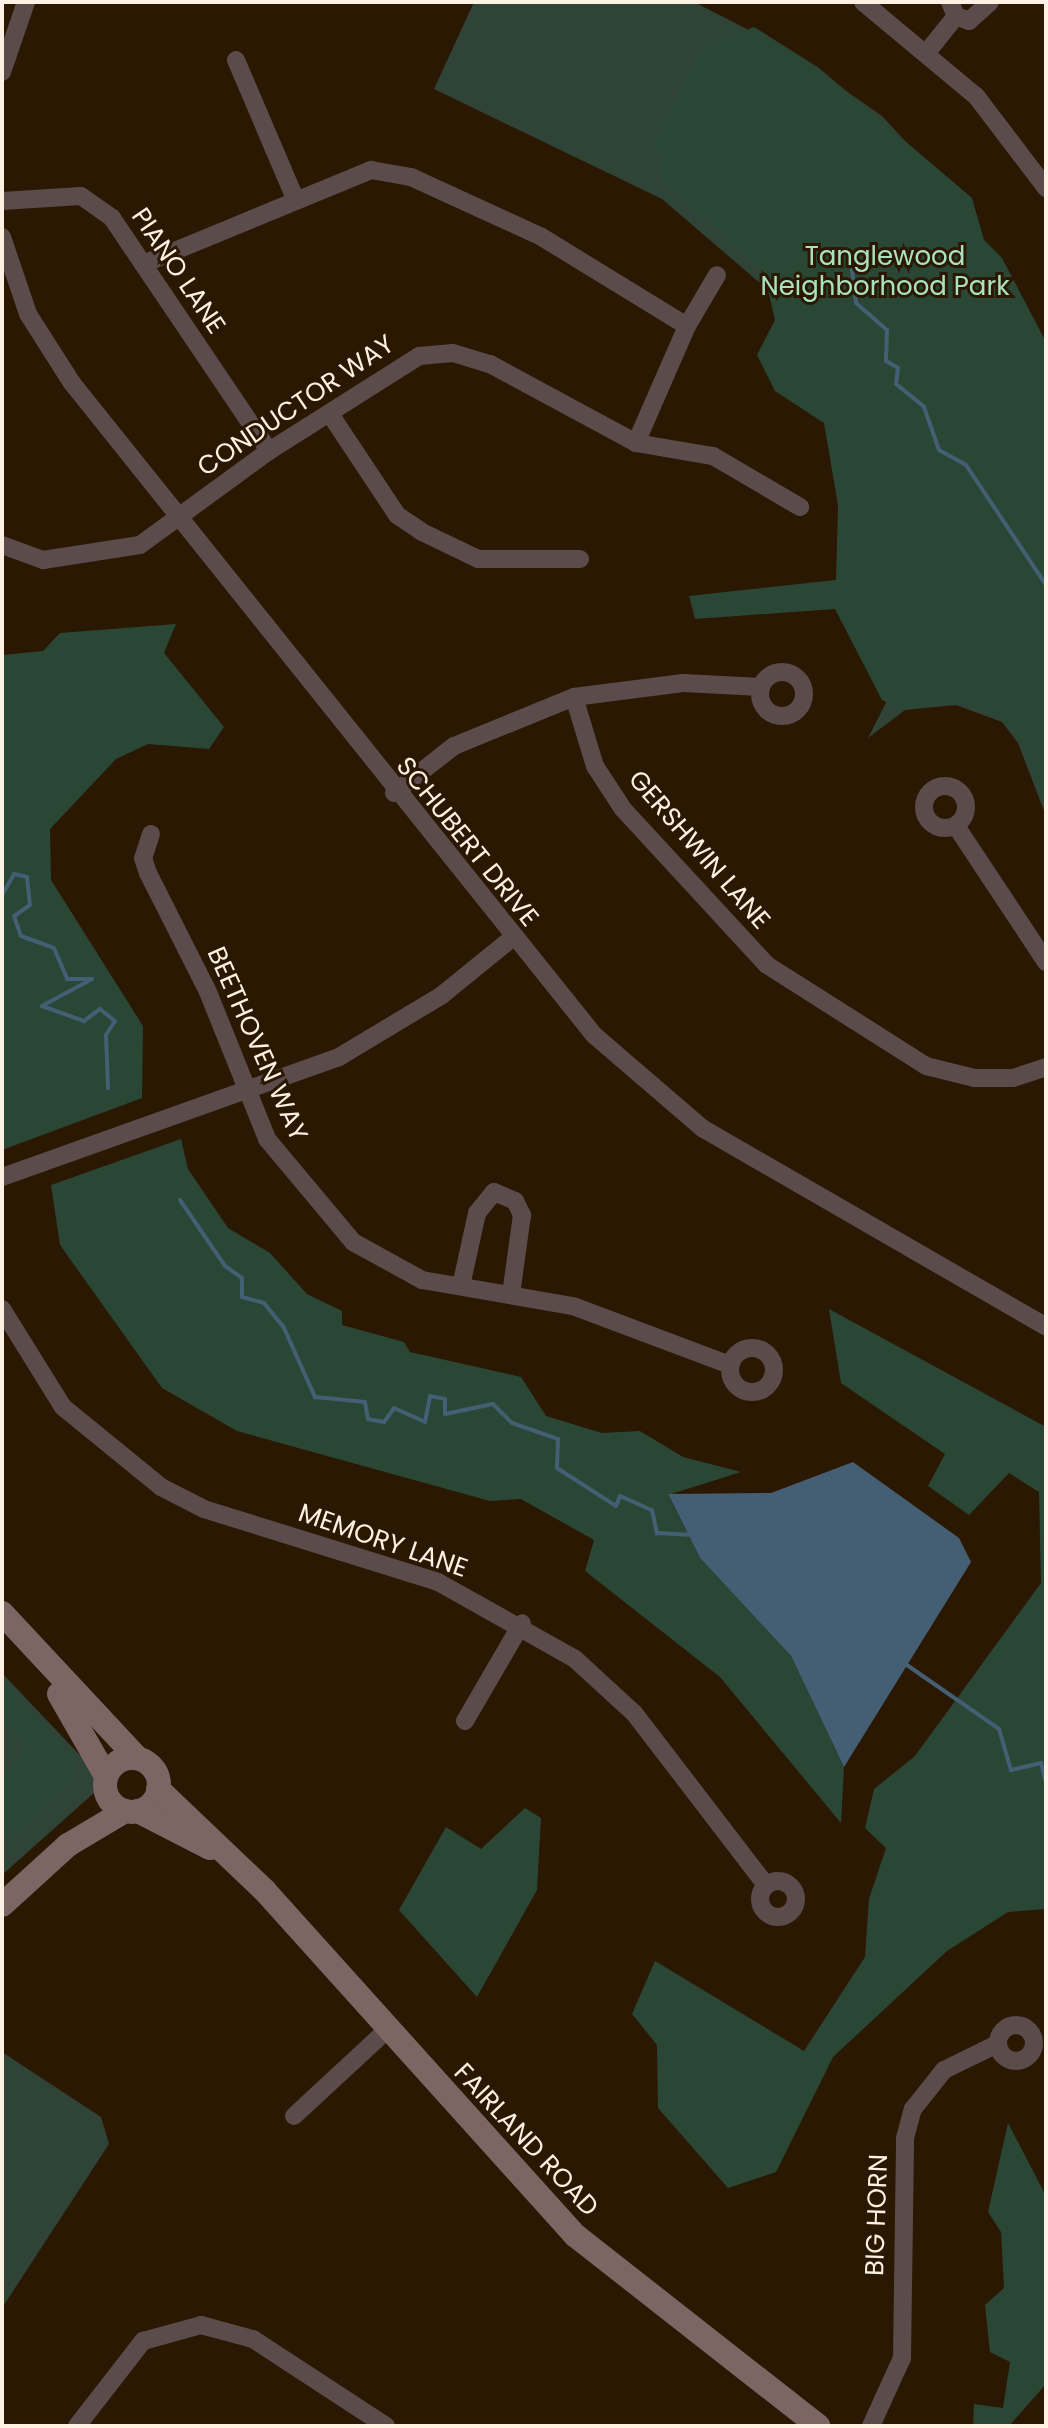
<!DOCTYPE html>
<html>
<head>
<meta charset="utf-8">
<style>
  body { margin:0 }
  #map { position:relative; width:1048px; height:2428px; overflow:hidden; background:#2b1802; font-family:Poppins,sans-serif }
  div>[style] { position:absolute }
  .green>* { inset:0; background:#2f4337 }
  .forest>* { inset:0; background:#2a4736 }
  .water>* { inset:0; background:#445f74 }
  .stream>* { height:4px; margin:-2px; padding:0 2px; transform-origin:2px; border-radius:2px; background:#445f74 }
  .street>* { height:18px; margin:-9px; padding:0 9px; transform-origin:9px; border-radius:9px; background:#5b4b4b }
  .street>.ring { margin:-9px; padding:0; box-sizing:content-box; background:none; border:18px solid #5b4b4b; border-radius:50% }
  .secondary>* { height:24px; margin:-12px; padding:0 12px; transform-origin:12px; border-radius:12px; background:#7d6564 }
  .secondary>.ring { margin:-12px; padding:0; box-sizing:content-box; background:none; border:24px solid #7d6564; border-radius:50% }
  span { translate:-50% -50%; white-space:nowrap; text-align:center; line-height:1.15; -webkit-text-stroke:6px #2b1802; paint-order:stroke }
  .park-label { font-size:26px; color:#a8e2bf }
  .street-label { font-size:26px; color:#fef1e3 }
  .frame { position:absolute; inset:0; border:4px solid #fef1e3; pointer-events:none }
</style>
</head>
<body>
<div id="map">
  <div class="green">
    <div style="clip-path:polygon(474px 2px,694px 2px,786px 49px,882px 116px,967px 208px,1046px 359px,1046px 816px,1018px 743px,1002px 722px,956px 705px,905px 710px,868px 738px,898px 679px,896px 587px,775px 296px,662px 199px,434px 89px)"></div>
    <div style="clip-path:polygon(2px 1673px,93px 1769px,95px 1792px,2px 1875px)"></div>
    <div style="clip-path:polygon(2px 2052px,101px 2117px,109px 2144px,2px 2308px)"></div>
  </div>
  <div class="forest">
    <div style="clip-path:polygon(754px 27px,819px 68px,972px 198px,984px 240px,1002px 258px,1046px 342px,1046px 808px,1023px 745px,995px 713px,959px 702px,903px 710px,882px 700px,835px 609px,695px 619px,689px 596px,836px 580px,838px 505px,824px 423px,775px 391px,757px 355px,775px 320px,764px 273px,660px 179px,656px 139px,698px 51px)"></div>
    <div style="clip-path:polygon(176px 624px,164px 653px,224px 727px,209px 749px,148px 744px,116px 759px,50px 829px,51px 880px,143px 1026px,142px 1098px,2px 1150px,2px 655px,43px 651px,60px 633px)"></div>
    <div style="clip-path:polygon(181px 1139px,188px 1169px,228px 1228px,270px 1253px,307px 1294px,342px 1311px,342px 1325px,404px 1342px,410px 1352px,521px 1377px,546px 1416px,602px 1433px,640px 1431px,683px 1457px,741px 1472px,668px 1495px,700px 1558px,791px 1656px,844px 1767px,841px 1823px,720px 1677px,585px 1571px,594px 1540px,521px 1499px,490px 1501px,237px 1431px,162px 1388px,60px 1245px,51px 1185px)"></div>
    <div style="clip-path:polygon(829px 1309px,1046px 1427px,1046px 1909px,1008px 1912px,947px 1951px,833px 2057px,776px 2172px,728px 2188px,658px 2108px,657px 2045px,632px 2014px,655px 1961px,804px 2051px,865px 1957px,869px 1899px,886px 1848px,865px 1828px,874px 1789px,915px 1756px,1041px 1583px,1039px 1492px,1009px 1473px,969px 1515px,928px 1486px,945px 1454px,841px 1383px)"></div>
    <div style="clip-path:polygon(2px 1677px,74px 1757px,75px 1782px,50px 1798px,33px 1821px,2px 1837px,2px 1780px,24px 1748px,2px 1718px)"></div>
    <div style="clip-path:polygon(525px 1808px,541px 1818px,537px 1890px,477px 1997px,399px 1910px,446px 1827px,481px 1849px)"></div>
    <div style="clip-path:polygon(1008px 2123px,1046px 2196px,1046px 2384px,1009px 2426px,973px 2426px,974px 2404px,1003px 2408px,1010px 2362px,990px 2352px,985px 2305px,1004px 2288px,1001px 2232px,988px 2212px)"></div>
  </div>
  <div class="water">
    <div style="clip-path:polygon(853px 1462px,959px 1538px,971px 1562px,844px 1767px,791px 1656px,700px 1558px,668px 1494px,771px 1493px)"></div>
  </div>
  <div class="stream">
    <div style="left:852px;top:270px;width:33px;rotate:83deg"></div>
    <div style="left:856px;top:303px;width:41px;rotate:41.1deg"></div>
    <div style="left:887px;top:330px;width:31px;rotate:92deg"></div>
    <div style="left:886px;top:361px;width:14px;rotate:30deg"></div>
    <div style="left:898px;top:368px;width:16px;rotate:97deg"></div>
    <div style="left:896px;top:384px;width:36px;rotate:39deg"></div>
    <div style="left:924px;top:407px;width:46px;rotate:70.8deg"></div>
    <div style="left:939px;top:450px;width:31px;rotate:29deg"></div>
    <div style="left:966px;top:465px;width:144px;rotate:56.3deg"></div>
    <div style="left:2px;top:895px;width:24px;rotate:-60deg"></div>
    <div style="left:14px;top:874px;width:13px;rotate:13deg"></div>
    <div style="left:27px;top:877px;width:28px;rotate:84deg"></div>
    <div style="left:30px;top:905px;width:19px;rotate:145deg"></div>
    <div style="left:14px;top:916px;width:21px;rotate:71deg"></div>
    <div style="left:21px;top:936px;width:35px;rotate:20deg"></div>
    <div style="left:54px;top:948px;width:34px;rotate:67deg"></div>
    <div style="left:67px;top:979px;width:25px"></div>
    <div style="left:92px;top:979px;width:57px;rotate:151.6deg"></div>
    <div style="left:42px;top:1006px;width:45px;rotate:19.7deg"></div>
    <div style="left:84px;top:1021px;width:20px;rotate:-37deg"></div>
    <div style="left:100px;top:1009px;width:19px;rotate:39deg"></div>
    <div style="left:115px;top:1021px;width:17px;rotate:123deg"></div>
    <div style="left:106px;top:1035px;width:53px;rotate:87.8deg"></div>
    <div style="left:180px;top:1200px;width:80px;rotate:55.7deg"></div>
    <div style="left:225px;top:1266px;width:21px;rotate:35deg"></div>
    <div style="left:242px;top:1278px;width:19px;rotate:90deg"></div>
    <div style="left:242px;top:1297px;width:23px;rotate:15deg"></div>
    <div style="left:264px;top:1303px;width:32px;rotate:51deg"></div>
    <div style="left:284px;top:1328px;width:76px;rotate:65.8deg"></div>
    <div style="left:315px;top:1397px;width:50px;rotate:5.7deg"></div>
    <div style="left:365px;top:1402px;width:17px;rotate:80deg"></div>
    <div style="left:368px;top:1419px;width:16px;rotate:11deg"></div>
    <div style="left:384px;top:1422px;width:17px;rotate:-54deg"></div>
    <div style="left:394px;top:1408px;width:34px;rotate:24deg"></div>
    <div style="left:425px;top:1422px;width:26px;rotate:-79deg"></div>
    <div style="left:430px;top:1396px;width:15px;rotate:11deg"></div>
    <div style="left:445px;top:1399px;width:15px;rotate:90deg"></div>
    <div style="left:445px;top:1414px;width:49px;rotate:-11.8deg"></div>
    <div style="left:493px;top:1404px;width:27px;rotate:45deg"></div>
    <div style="left:512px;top:1423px;width:49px;rotate:19.2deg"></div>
    <div style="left:558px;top:1439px;width:29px;rotate:92deg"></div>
    <div style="left:557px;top:1468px;width:70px;rotate:32.8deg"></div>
    <div style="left:616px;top:1506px;width:11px;rotate:-68deg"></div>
    <div style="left:620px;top:1496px;width:35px;rotate:24deg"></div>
    <div style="left:652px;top:1510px;width:24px;rotate:78deg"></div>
    <div style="left:657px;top:1533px;width:36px;rotate:3deg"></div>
    <div style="left:904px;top:1663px;width:116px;rotate:34.8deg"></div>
    <div style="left:999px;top:1729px;width:43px;rotate:73.7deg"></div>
    <div style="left:1011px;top:1770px;width:31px;rotate:-13deg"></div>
    <div style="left:1041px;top:1763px;width:21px;rotate:76deg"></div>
  </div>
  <div class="street">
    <div style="left:863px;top:2px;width:147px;rotate:39.8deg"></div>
    <div style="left:976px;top:96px;width:116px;rotate:52.7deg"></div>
    <div style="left:950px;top:2px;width:15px;rotate:67deg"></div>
    <div style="left:956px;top:16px;width:14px;rotate:21deg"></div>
    <div style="left:969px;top:21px;width:28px;rotate:-42deg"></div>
    <div style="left:928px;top:51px;width:45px;rotate:-51.3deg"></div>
    <div style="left:236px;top:60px;width:148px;rotate:66.9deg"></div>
    <div style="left:2px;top:72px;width:74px;rotate:-71.1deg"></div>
    <div style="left:2px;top:201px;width:79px;rotate:-3.6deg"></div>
    <div style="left:81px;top:196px;width:38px;rotate:35deg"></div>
    <div style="left:112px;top:218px;width:281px;rotate:56deg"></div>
    <div style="left:2px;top:237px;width:81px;rotate:71.3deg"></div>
    <div style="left:28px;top:314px;width:82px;rotate:57.5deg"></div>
    <div style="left:72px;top:383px;width:835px;rotate:51.32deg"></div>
    <div style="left:594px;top:1035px;width:143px;rotate:40.7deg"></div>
    <div style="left:702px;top:1128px;width:397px;rotate:30deg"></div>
    <div style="left:143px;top:264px;width:247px;rotate:-22.4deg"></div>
    <div style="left:371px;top:170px;width:41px;rotate:9.9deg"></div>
    <div style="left:411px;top:177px;width:142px;rotate:24.6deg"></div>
    <div style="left:540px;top:236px;width:172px;rotate:31.5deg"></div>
    <div style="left:687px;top:326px;width:128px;rotate:113.6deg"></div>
    <div style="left:687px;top:326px;width:59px;rotate:-59.5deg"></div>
    <div style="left:330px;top:414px;width:121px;rotate:56.4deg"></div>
    <div style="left:397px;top:515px;width:30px;rotate:34deg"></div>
    <div style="left:422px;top:532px;width:62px;rotate:25.7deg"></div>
    <div style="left:478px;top:559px;width:102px"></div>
    <div style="left:2px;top:545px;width:44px;rotate:20.1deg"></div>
    <div style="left:43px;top:560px;width:98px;rotate:-8.8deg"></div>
    <div style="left:140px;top:545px;width:160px;rotate:-36.1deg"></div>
    <div style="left:269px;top:451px;width:178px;rotate:-32.3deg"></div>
    <div style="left:419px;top:356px;width:34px;rotate:-5deg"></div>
    <div style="left:453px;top:353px;width:39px;rotate:17deg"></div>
    <div style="left:490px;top:364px;width:166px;rotate:28.4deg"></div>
    <div style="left:636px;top:443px;width:78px;rotate:9.6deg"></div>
    <div style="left:713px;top:456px;width:101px;rotate:30.4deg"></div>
    <div class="ring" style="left:760px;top:672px;width:26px;height:26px"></div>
    <div style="left:574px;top:697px;width:72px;rotate:73.1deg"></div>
    <div style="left:595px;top:766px;width:51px;rotate:56.9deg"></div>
    <div style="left:623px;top:809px;width:212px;rotate:47.3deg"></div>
    <div style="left:767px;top:965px;width:188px;rotate:32.4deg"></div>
    <div style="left:926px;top:1066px;width:50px;rotate:13.8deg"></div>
    <div style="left:975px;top:1078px;width:38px"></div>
    <div style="left:1013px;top:1078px;width:35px;rotate:-18deg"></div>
    <div class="ring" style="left:924px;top:786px;width:24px;height:24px"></div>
    <div style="left:394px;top:793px;width:76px;rotate:-38.1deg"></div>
    <div style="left:454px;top:746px;width:130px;rotate:-22.2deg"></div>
    <div style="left:574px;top:697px;width:110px;rotate:-7.3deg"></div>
    <div style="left:683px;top:683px;width:78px;rotate:2.9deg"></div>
    <div style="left:956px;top:826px;width:163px;rotate:56.5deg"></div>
    <div style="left:151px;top:834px;width:25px;rotate:108deg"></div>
    <div style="left:143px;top:858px;width:16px;rotate:72deg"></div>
    <div style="left:148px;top:873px;width:133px;rotate:63.2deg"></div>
    <div style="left:208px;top:992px;width:158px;rotate:68.1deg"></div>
    <div style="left:267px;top:1139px;width:134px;rotate:50.1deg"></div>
    <div style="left:353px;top:1242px;width:79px;rotate:28.8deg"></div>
    <div style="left:422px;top:1280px;width:153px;rotate:9.8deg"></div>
    <div style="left:573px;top:1306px;width:168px;rotate:20.6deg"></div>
    <div style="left:2px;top:1177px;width:358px;rotate:-19.6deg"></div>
    <div style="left:339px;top:1057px;width:120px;rotate:-31deg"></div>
    <div style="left:442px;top:995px;width:89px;rotate:-39.1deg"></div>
    <div style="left:461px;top:1286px;width:75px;rotate:-77.6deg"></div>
    <div style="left:477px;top:1213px;width:27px;rotate:-51deg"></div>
    <div style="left:494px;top:1192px;width:23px;rotate:23deg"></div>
    <div style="left:515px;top:1201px;width:16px;rotate:63deg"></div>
    <div style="left:522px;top:1215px;width:80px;rotate:97.9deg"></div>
    <div style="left:2px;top:1309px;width:115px;rotate:58.1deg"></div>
    <div style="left:63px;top:1407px;width:127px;rotate:39.2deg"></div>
    <div style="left:161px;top:1487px;width:48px;rotate:27.1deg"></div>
    <div style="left:204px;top:1509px;width:245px;rotate:17.3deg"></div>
    <div style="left:438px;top:1582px;width:157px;rotate:29.3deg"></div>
    <div style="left:575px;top:1659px;width:80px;rotate:42.5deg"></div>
    <div style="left:634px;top:1713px;width:217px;rotate:52.5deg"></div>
    <div class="ring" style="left:730px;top:1348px;width:26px;height:26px"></div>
    <div style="left:465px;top:1721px;width:113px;rotate:-59.8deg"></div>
    <div class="ring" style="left:760px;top:1881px;width:18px;height:18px"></div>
    <div class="ring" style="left:998px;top:2025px;width:18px;height:18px"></div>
    <div style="left:294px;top:2116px;width:127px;rotate:-42.8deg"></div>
    <div style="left:77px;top:2426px;width:108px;rotate:-52.2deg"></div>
    <div style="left:143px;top:2341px;width:60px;rotate:-15.4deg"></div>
    <div style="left:201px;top:2325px;width:54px;rotate:15.1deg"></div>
    <div style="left:253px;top:2339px;width:159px;rotate:33.2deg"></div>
    <div style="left:871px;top:2426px;width:75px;rotate:-65.5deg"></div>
    <div style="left:902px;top:2358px;width:220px;rotate:-89.2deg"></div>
    <div style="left:905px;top:2138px;width:30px;rotate:-75deg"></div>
    <div style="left:913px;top:2109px;width:50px;rotate:-51.5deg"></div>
    <div style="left:944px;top:2070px;width:59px;rotate:-26.1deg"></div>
  </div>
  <div class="secondary">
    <div style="left:2px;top:1613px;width:198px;rotate:47deg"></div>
    <div style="left:59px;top:1694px;width:95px;rotate:60.2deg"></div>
    <div class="ring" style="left:105px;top:1758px;width:30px;height:30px"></div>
    <div style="left:158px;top:1789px;width:148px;rotate:43.6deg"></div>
    <div style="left:265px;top:1891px;width:464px;rotate:48deg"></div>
    <div style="left:576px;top:2236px;width:308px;rotate:38.1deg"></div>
    <div style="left:138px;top:1811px;width:81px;rotate:27.2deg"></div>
    <div style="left:2px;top:1905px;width:89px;rotate:-42.3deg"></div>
    <div style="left:68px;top:1845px;width:66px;rotate:-30.8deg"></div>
  </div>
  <div class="park-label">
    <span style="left:885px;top:272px">Tanglewood<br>Neighborhood Park</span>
  </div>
  <div class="street-label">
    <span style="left:178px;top:271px;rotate:56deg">PIANO LANE</span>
    <span style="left:296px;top:406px;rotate:-34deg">CONDUCTOR WAY</span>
    <span style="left:467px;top:842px;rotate:51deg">SCHUBERT DRIVE</span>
    <span style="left:699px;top:850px;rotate:49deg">GERSHWIN LANE</span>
    <span style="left:257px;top:1044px;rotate:66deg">BEETHOVEN WAY</span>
    <span style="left:383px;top:1541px;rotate:19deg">MEMORY LANE</span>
    <span style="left:526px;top:2140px;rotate:47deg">FAIRLAND ROAD</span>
    <span style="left:877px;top:2215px;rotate:-88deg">BIG HORN</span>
  </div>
  <div class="frame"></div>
</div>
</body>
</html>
